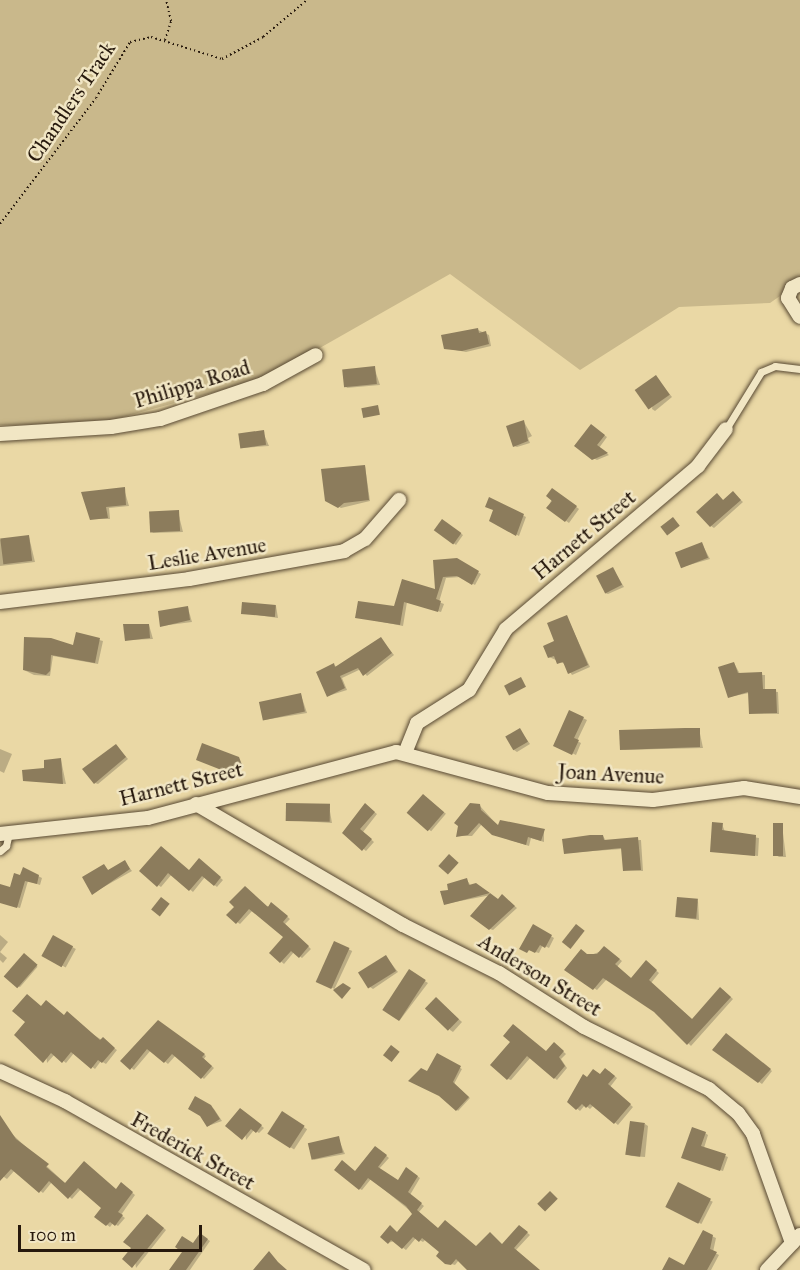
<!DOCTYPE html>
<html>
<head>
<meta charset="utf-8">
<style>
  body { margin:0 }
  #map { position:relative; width:800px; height:1270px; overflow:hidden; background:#ead8a5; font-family:"IM FELL Great Primer",serif }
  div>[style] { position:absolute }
  .green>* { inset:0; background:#c9b88b }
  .shadow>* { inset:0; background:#0003; transform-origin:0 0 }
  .building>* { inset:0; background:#8c7c5c; transform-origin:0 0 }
  .path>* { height:2px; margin-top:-1px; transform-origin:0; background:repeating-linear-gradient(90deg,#27190d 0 1.5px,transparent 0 4.5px) }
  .roads { filter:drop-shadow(0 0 2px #584933) drop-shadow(0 0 2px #584933) }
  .service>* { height:7px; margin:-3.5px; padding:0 3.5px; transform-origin:3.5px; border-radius:3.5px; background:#f1e6c4 }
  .minor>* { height:14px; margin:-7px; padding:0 7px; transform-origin:7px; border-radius:7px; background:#f1e6c4 }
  span { translate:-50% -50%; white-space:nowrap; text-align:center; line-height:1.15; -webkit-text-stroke:5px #f1e6c4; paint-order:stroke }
  .street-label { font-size:21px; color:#27190d }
  .scale { position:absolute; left:18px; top:1225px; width:184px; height:27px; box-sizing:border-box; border:3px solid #27190d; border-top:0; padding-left:8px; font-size:18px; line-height:21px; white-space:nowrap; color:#27190d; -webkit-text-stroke:4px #f1e6c4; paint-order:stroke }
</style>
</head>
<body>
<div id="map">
  <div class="green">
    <div style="clip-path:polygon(0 0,800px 0,800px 282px,770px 303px,679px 307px,580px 370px,450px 274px,267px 378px,97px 424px,0 425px)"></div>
  </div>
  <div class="shadow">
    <div style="clip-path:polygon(478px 330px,489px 335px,491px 346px,466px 352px,445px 348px)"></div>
    <div style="clip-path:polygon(374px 367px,380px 385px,346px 388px)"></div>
    <div style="clip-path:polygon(656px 377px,672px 397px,655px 411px,652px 409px)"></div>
    <div style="clip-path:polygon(524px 422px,532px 436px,528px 438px,530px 443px,517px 447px,514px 446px)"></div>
    <div style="clip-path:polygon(594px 428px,607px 437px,599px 448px,609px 455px,597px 460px,593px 458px)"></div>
    <div style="clip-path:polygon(263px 432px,269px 446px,242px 448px)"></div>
    <div style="clip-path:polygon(365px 466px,370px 501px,341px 508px,326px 500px)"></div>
    <div style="clip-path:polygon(124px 489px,129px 506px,109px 508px,110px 519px,91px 519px)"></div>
    <div style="clip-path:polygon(555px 491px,579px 509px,569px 523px,548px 508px)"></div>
    <div style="clip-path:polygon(733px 493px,743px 502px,714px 528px,711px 526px,717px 495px,724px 501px)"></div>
    <div style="clip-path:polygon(490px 499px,526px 517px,519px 536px,491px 520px,495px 510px)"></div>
    <div style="clip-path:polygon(178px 512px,183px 532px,152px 533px)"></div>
    <div style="clip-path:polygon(446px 523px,463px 535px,456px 545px,436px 530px)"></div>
    <div style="clip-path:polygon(29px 537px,35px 562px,0 566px,0 540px)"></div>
    <div style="clip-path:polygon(702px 544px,710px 559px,682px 567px)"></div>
    <div style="clip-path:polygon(457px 560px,481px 574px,475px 585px,461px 577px,446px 578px,439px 602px,444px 604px,441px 612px,407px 602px,403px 626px,357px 617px,395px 608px,403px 581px,436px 591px,435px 561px)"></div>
    <div style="clip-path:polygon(613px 569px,624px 587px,608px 594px,605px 593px)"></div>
    <div style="clip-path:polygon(276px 606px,278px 618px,243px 613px)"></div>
    <div style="clip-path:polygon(188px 608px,192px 622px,161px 626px)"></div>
    <div style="clip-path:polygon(567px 617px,590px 667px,572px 675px,565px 664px,549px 657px)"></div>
    <div style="clip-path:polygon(149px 625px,153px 639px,126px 640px)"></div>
    <div style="clip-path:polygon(77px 634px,103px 641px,98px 664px,53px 656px,50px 676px,34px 675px,24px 670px,25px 639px,74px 647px)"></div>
    <div style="clip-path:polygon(381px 639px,394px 655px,367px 676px,361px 669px,342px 678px,347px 690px,328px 696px,334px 665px,337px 667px)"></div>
    <div style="clip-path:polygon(734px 663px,740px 674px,765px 675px,765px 691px,778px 692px,779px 714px,750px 713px,749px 693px,729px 697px)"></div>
    <div style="clip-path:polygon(301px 695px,307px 713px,264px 720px)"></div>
    <div style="clip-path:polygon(570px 712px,587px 720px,577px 741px,581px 743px,576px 755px,555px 745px)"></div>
    <div style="clip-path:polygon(699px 729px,703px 748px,621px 750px)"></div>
    <div style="clip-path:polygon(520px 730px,530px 744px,517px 752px,514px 750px)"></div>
    <div style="clip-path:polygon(116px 745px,128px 759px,98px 784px,95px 783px)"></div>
    <div style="clip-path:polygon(0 749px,12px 754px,4px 773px,0 771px)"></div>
    <div style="clip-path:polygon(238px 758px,244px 767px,229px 772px,201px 761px)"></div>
    <div style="clip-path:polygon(61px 760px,66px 784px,25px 780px,46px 769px)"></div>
    <div style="left:426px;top:797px;width:26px;height:23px;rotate:40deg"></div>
    <div style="clip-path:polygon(329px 806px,332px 823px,286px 820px)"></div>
    <div style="clip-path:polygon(480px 806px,499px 827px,544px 831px,544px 842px,531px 838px,529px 846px,504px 838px,482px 824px,472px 836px,458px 836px)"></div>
    <div style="clip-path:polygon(368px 807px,377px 814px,363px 832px,374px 842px,366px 851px,344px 833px)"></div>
    <div style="clip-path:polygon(722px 824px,725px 832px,759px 838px,758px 856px,711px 851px)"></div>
    <div style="clip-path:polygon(782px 825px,786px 857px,779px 857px,776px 855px)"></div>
    <div style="clip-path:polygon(603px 836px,606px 841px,641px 840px,643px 871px,624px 870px,622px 849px,565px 853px)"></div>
    <div style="clip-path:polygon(162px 847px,190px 872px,202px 862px,223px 880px,217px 887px,205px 877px,193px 892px,172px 874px,161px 887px,158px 885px)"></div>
    <div style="clip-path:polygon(125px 862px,132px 871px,93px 893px,104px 866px,109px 871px)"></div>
    <div style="clip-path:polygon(24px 869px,42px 878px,40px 885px,28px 881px,20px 908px,0 902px,0 885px,11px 889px)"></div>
    <div style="clip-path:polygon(467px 880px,471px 886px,479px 886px,498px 900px,505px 898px,517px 908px,493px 930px,490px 929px,491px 895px,445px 904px,450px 891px)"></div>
    <div style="clip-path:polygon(698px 901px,699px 920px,677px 917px)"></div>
    <div style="clip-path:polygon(275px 906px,290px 919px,285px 924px,311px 949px,302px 958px,294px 952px,284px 964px,271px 953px,285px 937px,253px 910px,240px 924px,237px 922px,236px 907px)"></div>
    <div style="clip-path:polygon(534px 926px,554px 938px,549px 948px,543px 945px,539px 953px,521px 948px)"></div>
    <div style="clip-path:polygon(0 935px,8px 942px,0 952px)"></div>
    <div style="left:54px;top:937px;width:25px;height:21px;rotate:29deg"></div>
    <div style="left:335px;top:943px;width:19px;height:42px;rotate:25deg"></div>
    <div style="clip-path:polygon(607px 949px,622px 961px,617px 967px,632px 979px,649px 964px,659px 973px,651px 983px,693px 1020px,723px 990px,733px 999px,691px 1046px,655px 1011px,607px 979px,597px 990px,566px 970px,588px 956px)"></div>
    <div style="clip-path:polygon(0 952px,7px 958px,3px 963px,0 960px)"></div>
    <div style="left:24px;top:955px;width:18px;height:27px;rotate:41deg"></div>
    <div style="clip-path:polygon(386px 957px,398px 972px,373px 989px,370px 987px)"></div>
    <div style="clip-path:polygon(409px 971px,428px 983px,400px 1020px,384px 1010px)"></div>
    <div style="clip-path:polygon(439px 1001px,462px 1022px,453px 1032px,450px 1030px)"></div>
    <div style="clip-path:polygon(41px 1008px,65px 1016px,117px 1050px,106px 1064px,101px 1061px,95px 1069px,74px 1053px,66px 1063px,55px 1054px,47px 1063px)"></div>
    <div style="clip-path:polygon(161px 1023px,206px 1056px,204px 1059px,214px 1068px,204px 1079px,176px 1055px,168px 1064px,151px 1050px,134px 1070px,123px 1061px)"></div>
    <div style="clip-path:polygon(729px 1037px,772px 1071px,762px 1084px,714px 1050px)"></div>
    <div style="clip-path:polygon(512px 1041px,546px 1053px,557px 1046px,566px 1054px,561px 1059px,567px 1068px,557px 1080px,531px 1057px,511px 1080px,508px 1079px)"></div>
    <div style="clip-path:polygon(437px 1055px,462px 1069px,454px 1084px,470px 1098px,458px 1111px,428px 1073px)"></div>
    <div style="clip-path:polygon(609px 1071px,617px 1078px,610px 1087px,633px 1107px,618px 1125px,594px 1105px,590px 1109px,585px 1105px,580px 1111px,569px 1102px)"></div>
    <div style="clip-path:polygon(196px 1098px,214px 1109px,222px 1121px,208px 1126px)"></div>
    <div style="clip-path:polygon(243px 1111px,264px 1128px,259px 1133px,254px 1130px,246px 1140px)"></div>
    <div style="left:282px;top:1113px;width:30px;height:24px;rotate:33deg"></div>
    <div style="clip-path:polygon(645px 1124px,648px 1126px,645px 1157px,632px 1156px,629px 1155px)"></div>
    <div style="clip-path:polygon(705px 1133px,708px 1135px,704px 1148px,728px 1157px,723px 1171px,686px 1159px)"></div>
    <div style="clip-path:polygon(12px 1134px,66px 1184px,117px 1190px,124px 1186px,135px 1195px,121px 1215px,125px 1218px,118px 1226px,113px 1223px,110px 1227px,96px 1217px,103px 1208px,81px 1189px,72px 1199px,52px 1182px,43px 1193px,15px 1170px,7px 1179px,4px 1177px,0 1173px,0 1147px)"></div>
    <div style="clip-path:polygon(338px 1138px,345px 1154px,313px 1160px)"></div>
    <div style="clip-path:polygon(378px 1149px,389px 1158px,379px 1169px,399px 1182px,407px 1169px,420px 1178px,410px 1195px,424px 1206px,419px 1212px,439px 1230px,476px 1247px,502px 1245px,522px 1228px,530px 1235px,516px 1250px,539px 1270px,469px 1270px,459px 1260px,455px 1265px,445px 1262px,441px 1252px,426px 1239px,423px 1242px,416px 1238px,406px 1250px,394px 1241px,388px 1243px,382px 1237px,398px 1233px,414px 1214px,371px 1179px,362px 1190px,360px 1189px,356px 1172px)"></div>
    <div style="left:678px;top:1184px;width:39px;height:25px;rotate:27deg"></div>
    <div style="clip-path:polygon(151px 1217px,166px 1230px,136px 1268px,133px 1248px)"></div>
    <div style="clip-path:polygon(703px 1232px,716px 1238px,713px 1252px,719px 1255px,711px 1270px,664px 1270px,684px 1267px)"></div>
    <div style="clip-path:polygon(201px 1235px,210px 1241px,190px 1270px,173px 1270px)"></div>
  </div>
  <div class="building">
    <div style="clip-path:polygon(478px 328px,479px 333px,486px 331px,489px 344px,462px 351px,444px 349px,441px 335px)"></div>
    <div style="left:375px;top:366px;width:18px;height:33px;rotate:84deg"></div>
    <div style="left:656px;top:375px;width:24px;height:26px;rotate:55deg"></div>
    <div style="left:378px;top:405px;width:10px;height:17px;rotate:79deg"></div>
    <div style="clip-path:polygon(524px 420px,528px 441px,513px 447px,506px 426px)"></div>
    <div style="clip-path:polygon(591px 424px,605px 435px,597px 445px,608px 453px,592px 460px,574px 446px)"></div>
    <div style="left:264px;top:430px;width:15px;height:26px;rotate:82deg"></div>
    <div style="clip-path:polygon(365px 465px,369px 500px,344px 503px,338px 508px,325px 501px,321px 469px)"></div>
    <div style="clip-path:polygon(125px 487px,126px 505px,106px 507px,108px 518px,90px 520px,81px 492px)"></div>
    <div style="clip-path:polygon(552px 488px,577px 506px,565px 522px,546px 508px,552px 501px,546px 496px)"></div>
    <div style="clip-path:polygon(733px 491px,741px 500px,710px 527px,696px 512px,717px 493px,723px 500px)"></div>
    <div style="clip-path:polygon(489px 497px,524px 514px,516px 536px,489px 521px,493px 510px,485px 507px)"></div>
    <div style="left:179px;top:510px;width:21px;height:30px;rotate:87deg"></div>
    <div style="left:673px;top:517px;width:11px;height:16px;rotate:52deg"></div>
    <div style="left:442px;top:519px;width:24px;height:14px;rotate:36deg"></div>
    <div style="left:29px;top:535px;width:26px;height:29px;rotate:83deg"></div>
    <div style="left:702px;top:542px;width:17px;height:29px;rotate:69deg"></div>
    <div style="clip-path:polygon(457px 558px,479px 571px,472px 585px,457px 576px,443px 577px,436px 599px,441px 601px,438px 612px,404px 602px,400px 625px,355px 618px,358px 601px,394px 606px,402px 579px,435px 589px,433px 560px)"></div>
    <div style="left:613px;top:567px;width:20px;height:19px;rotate:63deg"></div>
    <div style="left:242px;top:602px;width:34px;height:12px;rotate:5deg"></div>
    <div style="clip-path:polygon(188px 606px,190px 620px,160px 627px,158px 611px)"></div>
    <div style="clip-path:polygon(567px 615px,588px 665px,568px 674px,563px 662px,557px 664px,554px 656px,548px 658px,543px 646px,554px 641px,547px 623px)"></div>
    <div style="clip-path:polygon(123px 624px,149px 624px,150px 638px,125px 641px)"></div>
    <div style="clip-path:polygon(76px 632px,100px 638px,95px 663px,51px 655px,50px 671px,46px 675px,23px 670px,24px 637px,51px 638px,73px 645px)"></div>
    <div style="clip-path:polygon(381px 637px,392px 653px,363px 676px,358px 668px,340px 676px,345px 688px,327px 697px,316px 672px,334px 663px,335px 667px)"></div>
    <div style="clip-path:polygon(734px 662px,738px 673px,762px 672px,763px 689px,776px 689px,777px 713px,749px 714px,748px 692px,728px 698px,718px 667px)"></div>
    <div style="left:521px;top:677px;width:11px;height:19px;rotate:63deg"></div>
    <div style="left:301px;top:693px;width:19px;height:43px;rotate:78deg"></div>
    <div style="clip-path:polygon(569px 710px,584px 717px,574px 738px,579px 740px,572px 755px,553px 746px)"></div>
    <div style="left:520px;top:728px;width:16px;height:17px;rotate:60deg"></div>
    <div style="clip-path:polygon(685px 728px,700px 728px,700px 747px,620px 750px,619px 730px)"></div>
    <div style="clip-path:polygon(202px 743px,239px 757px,242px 765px,224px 771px,196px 760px)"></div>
    <div style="clip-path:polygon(116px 744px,126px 757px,94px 784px,82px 769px)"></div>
    <div style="clip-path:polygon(61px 758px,63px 784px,23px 781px,22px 770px,44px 768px,44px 760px)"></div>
    <div style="left:423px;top:794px;width:28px;height:25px;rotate:41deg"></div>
    <div style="left:286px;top:803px;width:44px;height:18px;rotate:1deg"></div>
    <div style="clip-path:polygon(365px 803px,375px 812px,360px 829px,372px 839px,362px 851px,342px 833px)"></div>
    <div style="clip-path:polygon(470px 803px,480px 804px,481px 810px,498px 825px,500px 820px,545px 829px,541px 841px,528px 837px,526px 845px,492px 835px,479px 823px,468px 835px,456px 837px,458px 826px,454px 823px)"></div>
    <div style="clip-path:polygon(712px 822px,723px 823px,722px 830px,756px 835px,755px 856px,710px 852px)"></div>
    <div style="left:773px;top:823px;width:10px;height:33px"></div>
    <div style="clip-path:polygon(590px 835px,603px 835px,604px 840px,638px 837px,641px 870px,623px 871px,621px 848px,564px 854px,562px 839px)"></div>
    <div style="clip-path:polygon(161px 846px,189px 870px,199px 858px,221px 877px,214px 886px,202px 876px,189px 891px,168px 873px,157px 887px,139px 871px)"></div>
    <div style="left:449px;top:854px;width:13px;height:16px;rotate:42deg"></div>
    <div style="clip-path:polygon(125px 860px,130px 869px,92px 895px,82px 877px,104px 864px,108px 870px)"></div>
    <div style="clip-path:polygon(23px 867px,39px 875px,37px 884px,25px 881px,17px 908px,0 903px,0 884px,10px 887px,14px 873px,20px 875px)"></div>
    <div style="clip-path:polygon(467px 878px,469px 885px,476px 883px,490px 893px,444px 905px,440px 891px,448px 890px,447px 884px)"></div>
    <div style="clip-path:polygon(245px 886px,268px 907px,271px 902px,288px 916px,283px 922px,309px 946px,299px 958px,291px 951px,280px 963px,269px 953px,283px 937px,249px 909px,236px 924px,226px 915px,234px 907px,229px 902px)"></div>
    <div style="clip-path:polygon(490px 893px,498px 899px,502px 894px,515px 906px,489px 930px,470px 916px)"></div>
    <div style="left:161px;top:897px;width:11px;height:16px;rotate:38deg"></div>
    <div style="left:677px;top:897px;width:21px;height:20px;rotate:5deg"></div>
    <div style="clip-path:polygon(533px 924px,552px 935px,545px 948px,540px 945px,535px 953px,529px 950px,527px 953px,519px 949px)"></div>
    <div style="left:576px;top:924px;width:11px;height:23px;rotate:38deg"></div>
    <div style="left:53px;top:935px;width:23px;height:24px;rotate:29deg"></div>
    <div style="left:334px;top:941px;width:17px;height:45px;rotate:24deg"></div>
    <div style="clip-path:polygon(604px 946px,620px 959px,615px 964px,631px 978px,646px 960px,657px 970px,649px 980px,692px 1019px,720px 987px,731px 997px,687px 1045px,654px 1012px,603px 978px,593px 990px,564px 970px,581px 949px,587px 954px,597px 954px)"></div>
    <div style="left:24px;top:953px;width:18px;height:31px;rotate:41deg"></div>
    <div style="left:386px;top:955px;width:19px;height:33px;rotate:58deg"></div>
    <div style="left:409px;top:969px;width:20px;height:49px;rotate:33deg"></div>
    <div style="clip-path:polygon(343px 983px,351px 988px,342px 999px,333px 990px)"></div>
    <div style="clip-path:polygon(27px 994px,41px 1006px,46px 1000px,64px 1015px,67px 1011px,100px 1040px,103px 1037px,115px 1048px,102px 1063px,98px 1060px,91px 1069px,71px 1052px,62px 1063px,51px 1053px,43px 1063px,14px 1035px,25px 1022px,12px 1011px)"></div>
    <div style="left:436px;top:997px;width:32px;height:16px;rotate:44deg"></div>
    <div style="clip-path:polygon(158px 1020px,205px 1054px,202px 1057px,212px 1066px,201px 1079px,172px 1054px,164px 1063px,147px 1049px,130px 1070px,120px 1061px)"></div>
    <div style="clip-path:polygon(513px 1024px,546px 1051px,554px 1042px,564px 1051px,559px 1057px,565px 1066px,554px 1079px,527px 1056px,507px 1080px,490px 1065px,510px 1042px,503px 1036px)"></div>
    <div style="clip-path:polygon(726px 1033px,771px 1069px,758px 1083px,712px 1050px)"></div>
    <div style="left:391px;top:1045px;width:11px;height:13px;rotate:38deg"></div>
    <div style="clip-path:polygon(437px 1053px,461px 1066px,453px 1082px,469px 1097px,456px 1111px,439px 1096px,408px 1081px,421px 1068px,427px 1071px)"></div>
    <div style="clip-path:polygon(605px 1068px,615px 1076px,608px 1084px,631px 1104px,614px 1124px,590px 1104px,586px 1108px,582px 1104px,576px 1110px,567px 1102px,583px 1074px,587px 1077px,593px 1069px,600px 1074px)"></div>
    <div style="clip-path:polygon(195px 1096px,211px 1105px,220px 1119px,207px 1127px,200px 1116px,188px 1109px)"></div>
    <div style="clip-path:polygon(240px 1108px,262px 1125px,256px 1133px,251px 1129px,242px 1140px,225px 1126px)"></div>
    <div style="left:282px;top:1111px;width:27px;height:27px;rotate:33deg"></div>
    <div style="clip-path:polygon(0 1115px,16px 1139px,49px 1164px,46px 1167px,65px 1183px,84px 1161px,116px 1189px,121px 1182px,133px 1192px,118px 1212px,123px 1215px,115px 1226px,110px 1222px,106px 1226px,94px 1217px,101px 1208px,78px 1188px,68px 1199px,49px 1181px,39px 1193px,11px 1169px,0 1181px)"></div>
    <div style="left:630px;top:1121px;width:15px;height:34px;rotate:8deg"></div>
    <div style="clip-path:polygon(692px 1127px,706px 1132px,701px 1146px,726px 1154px,720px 1171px,681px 1158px)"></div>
    <div style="left:339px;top:1136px;width:17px;height:32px;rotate:77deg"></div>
    <div style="clip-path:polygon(375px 1146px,387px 1155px,378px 1167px,398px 1180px,406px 1167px,418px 1176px,408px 1192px,422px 1203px,417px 1210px,438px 1228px,445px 1220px,476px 1246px,490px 1232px,502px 1244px,519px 1225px,528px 1232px,514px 1248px,540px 1270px,467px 1270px,456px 1259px,451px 1265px,445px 1264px,436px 1256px,439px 1252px,422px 1238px,419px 1242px,413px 1237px,402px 1249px,391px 1240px,388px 1244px,380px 1237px,390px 1225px,397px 1232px,412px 1214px,406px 1206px,368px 1178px,359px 1190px,334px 1170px,342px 1160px,355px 1171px)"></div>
    <div style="left:678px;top:1182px;width:37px;height:28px;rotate:27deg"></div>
    <div style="left:550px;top:1191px;width:11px;height:18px;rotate:45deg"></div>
    <div style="clip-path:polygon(147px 1214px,164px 1228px,132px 1268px,122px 1259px,131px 1248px,123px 1242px)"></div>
    <div style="clip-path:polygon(703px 1230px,713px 1235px,710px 1249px,717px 1252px,707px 1270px,662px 1270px,669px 1257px,684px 1265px)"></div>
    <div style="clip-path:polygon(200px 1233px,208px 1239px,186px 1270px,169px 1270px,182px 1252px,175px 1247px,182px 1236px,193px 1243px)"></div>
    <div style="clip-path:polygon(269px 1251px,278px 1262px,287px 1270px,253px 1270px)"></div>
  </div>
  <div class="path">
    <div style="left:165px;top:40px;width:20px;rotate:-72deg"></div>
    <div style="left:171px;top:21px;width:22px;rotate:-103deg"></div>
    <div style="left:0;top:224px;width:158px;rotate:-52.7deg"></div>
    <div style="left:96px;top:98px;width:66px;rotate:-58.7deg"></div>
    <div style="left:130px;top:42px;width:22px;rotate:-13deg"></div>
    <div style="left:151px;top:37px;width:74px;rotate:17.2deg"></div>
    <div style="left:222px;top:59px;width:47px;rotate:-28.2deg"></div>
    <div style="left:263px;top:37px;width:57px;rotate:-40.1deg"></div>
  </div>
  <div class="roads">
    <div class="service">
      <div style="left:726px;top:429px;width:67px;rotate:-58.4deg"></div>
      <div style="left:761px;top:372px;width:15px;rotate:-23deg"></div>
      <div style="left:775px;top:366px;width:25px;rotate:7deg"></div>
      <div style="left:0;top:851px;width:8px;rotate:-40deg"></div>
      <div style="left:6px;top:846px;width:13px;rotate:-77deg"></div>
    </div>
    <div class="minor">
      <div style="left:800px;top:284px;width:9px;rotate:153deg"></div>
      <div style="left:792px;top:288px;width:11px;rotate:112deg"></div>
      <div style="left:788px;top:298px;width:22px;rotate:58deg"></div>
      <div style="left:0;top:434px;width:111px;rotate:-3.6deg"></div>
      <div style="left:111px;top:427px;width:50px;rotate:-9.3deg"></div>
      <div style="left:160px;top:419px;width:109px;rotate:-18.8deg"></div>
      <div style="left:263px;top:384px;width:60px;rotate:-28.7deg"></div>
      <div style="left:0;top:602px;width:190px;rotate:-6.9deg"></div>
      <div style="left:189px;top:579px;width:158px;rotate:-10.2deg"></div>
      <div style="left:344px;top:551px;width:24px;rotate:-30deg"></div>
      <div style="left:365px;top:539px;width:52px;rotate:-48.9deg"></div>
      <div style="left:405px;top:753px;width:32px;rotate:-68deg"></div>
      <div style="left:417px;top:723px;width:62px;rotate:-32.4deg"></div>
      <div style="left:469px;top:690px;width:71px;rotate:-58.8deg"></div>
      <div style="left:506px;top:629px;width:252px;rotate:-40.3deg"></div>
      <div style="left:698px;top:466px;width:46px;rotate:-52.9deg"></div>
      <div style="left:196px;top:804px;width:240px;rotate:30.3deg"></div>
      <div style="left:403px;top:925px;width:107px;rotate:26.6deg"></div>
      <div style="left:499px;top:973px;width:101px;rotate:32.4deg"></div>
      <div style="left:584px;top:1027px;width:140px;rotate:26.4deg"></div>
      <div style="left:709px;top:1089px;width:38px;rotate:40deg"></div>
      <div style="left:738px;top:1113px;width:26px;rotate:54deg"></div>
      <div style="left:753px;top:1134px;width:116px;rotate:70.3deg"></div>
      <div style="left:0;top:834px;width:149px;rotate:-6.2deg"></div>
      <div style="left:148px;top:818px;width:257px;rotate:-14.9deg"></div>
      <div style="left:396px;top:752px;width:157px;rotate:15.1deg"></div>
      <div style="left:548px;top:793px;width:105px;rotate:3.8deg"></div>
      <div style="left:653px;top:800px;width:92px;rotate:-7.5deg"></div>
      <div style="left:744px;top:788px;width:57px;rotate:9.1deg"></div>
      <div style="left:0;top:1071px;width:72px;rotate:24.8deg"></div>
      <div style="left:65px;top:1101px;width:343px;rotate:29.5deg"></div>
      <div style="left:767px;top:1270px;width:48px;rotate:-46.7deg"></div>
    </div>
  </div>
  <div class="street-label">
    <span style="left:71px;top:102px;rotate:-56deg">Chandlers Track</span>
    <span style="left:192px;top:384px;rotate:-17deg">Philippa Road</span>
    <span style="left:584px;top:535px;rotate:-40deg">Harnett Street</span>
    <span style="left:207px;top:554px;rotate:-9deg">Leslie Avenue</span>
    <span style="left:611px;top:774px;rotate:3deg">Joan Avenue</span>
    <span style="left:181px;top:784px;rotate:-14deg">Harnett Street</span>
    <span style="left:540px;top:975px;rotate:31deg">Anderson Street</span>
    <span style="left:193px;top:1151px;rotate:29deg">Frederick Street</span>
  </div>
  <div class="scale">100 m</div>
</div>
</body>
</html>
